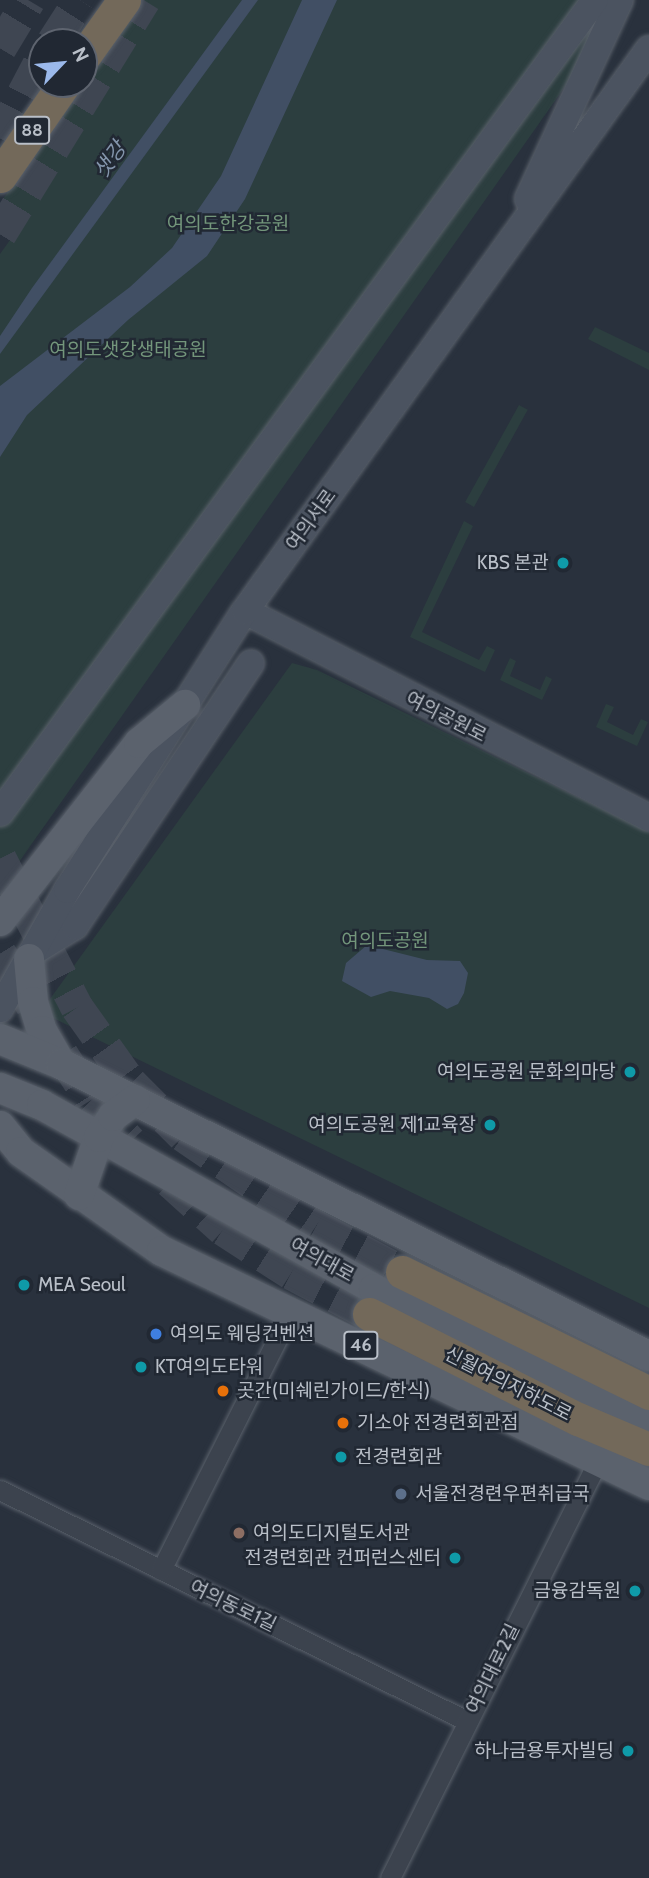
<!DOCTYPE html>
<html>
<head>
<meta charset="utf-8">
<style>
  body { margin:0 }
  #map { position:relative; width:649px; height:1878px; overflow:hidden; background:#29313d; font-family:Cabin,"Noto Sans KR",sans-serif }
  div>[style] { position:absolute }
  .green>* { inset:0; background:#2c3e3f; transform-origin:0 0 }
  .water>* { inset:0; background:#414f64 }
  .highway-tunnel>* { height:33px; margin-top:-16.5px; transform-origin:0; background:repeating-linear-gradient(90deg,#3f4652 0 33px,transparent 0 50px) }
  .roads { filter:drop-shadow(0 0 2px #5a616b) drop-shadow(0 0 2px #5a616b) }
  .street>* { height:19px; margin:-9.5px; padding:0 9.5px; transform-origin:9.5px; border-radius:9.5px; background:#3c434e }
  .secondary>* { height:26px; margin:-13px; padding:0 13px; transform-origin:13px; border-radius:13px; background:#4b5360 }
  .primary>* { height:30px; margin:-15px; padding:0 15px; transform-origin:15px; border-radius:15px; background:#5b626d }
  .highway>* { height:33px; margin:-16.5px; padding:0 16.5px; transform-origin:16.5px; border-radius:16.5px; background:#73695a }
  .dots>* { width:19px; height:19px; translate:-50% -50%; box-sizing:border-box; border:4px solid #212833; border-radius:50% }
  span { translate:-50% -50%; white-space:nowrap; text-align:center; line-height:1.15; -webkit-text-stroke:5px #212833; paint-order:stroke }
  .shield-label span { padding:2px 5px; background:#212833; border:2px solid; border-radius:5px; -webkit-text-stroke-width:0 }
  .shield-label { font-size:18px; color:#b9bfc8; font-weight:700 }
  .park-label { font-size:19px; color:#73967b }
  .street-label { font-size:19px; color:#b9bfc8 }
  .poi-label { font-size:19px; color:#b9bfc8 }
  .right { translate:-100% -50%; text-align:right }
  .left { translate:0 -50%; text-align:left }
  .water-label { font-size:21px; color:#8495ac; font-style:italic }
  .north { position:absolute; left:28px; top:28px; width:70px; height:70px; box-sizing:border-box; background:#212833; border:2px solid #5e646f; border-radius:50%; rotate:64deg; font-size:19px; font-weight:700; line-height:28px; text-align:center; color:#b9bfc8 }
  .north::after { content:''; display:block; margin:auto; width:24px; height:32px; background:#9bb9eb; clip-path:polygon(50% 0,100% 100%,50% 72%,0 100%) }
</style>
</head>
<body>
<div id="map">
  <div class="green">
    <div style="clip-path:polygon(144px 0,626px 0,0 889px,0 254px,23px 222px,0 203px)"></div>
    <div style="clip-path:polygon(595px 327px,649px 353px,649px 370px,588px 339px)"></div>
    <div style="left:519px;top:405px;width:10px;height:111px;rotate:29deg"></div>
    <div style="clip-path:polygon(464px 521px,473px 526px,422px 632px,479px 660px,487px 646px,495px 650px,485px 672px,410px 637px)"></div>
    <div style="clip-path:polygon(510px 658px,516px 661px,510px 676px,540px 690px,546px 676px,552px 679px,542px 700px,500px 680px)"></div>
    <div style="clip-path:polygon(292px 663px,317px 670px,649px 832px,649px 1308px,53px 1018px,47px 1008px,50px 999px)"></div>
    <div style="clip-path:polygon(606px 704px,614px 707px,607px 722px,633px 735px,641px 719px,648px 722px,637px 746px,596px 727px)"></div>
  </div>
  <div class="water">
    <div style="clip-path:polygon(242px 0,258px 0,0 354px,0 336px,32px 288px)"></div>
    <div style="clip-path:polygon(302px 0,337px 0,245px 199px,207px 256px,128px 320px,27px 415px,0 457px,0 386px,130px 287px,172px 248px,221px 176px)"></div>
    <div style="clip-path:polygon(367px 945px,427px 960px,460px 961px,468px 973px,464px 993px,458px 1004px,447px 1009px,429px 998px,390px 991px,371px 997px,342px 981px,346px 963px)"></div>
  </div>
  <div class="highway-tunnel">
    <div style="left:53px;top:42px;width:50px;rotate:-57.3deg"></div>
    <div style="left:0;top:48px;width:56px;rotate:-58.9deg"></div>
    <div style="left:0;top:138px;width:90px;rotate:-62.3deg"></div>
    <div style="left:0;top:234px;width:275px;rotate:-58.4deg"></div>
    <div style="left:0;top:858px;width:168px;rotate:62.7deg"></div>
    <div style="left:77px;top:1007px;width:93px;rotate:54.6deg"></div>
    <div style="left:131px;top:1083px;width:74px;rotate:45deg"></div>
    <div style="left:183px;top:1135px;width:161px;rotate:34.4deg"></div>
    <div style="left:316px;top:1226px;width:98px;rotate:28.1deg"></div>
    <div style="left:0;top:953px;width:61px;rotate:58.4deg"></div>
    <div style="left:62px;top:1054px;width:54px;rotate:57.8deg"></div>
    <div style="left:91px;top:1100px;width:57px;rotate:46.4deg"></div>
    <div style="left:170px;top:1181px;width:72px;rotate:42.2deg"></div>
    <div style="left:223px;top:1229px;width:81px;rotate:32.9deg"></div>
    <div style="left:291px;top:1273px;width:88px;rotate:27.7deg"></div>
  </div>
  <div class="roads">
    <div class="street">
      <div style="left:0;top:1490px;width:521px;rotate:26.32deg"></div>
      <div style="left:161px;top:1570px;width:289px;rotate:-63.3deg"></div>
      <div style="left:390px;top:1878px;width:466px;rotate:-63.5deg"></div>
    </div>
    <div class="secondary">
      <div style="left:528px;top:199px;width:219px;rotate:-65.2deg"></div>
      <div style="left:245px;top:611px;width:454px;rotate:27.1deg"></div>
      <div style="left:0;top:813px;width:1007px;rotate:-53.8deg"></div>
      <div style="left:36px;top:950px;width:46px;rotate:-31.6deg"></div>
      <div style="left:75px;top:926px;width:316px;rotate:-56.2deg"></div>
      <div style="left:0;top:1009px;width:137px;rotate:-60.6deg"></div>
      <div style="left:67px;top:890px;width:331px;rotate:-57.5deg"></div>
      <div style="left:245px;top:611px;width:692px;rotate:-54.29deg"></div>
    </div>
    <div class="primary">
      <div style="left:0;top:921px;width:226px;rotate:-52deg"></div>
      <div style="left:139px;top:743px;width:60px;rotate:-39.6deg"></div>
      <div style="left:29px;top:959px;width:43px;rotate:84.7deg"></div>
      <div style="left:33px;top:1002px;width:30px;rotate:73deg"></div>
      <div style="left:42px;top:1031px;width:38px;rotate:60deg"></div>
      <div style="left:0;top:1039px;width:66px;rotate:22.3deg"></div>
      <div style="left:61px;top:1064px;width:657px;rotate:26.41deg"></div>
      <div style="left:0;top:1088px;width:45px;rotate:22deg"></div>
      <div style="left:42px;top:1105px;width:380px;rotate:29deg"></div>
      <div style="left:374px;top:1289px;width:305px;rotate:25.6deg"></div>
      <div style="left:0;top:1126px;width:33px;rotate:51deg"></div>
      <div style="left:21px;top:1152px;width:172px;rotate:35.1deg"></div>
      <div style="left:162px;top:1251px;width:540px;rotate:25.66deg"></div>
      <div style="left:79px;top:1195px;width:61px;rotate:-71deg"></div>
      <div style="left:99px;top:1137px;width:25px;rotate:-56deg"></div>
      <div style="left:113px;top:1116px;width:27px;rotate:-36deg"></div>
    </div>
    <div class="highway">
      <div style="left:84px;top:56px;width:69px;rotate:-54.5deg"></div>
      <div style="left:0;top:176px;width:112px;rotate:-55.2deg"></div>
      <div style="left:402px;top:1272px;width:275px;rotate:26.1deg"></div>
      <div style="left:369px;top:1314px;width:234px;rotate:26.7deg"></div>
      <div style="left:578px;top:1419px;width:77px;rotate:22.9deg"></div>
    </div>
  </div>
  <div class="dots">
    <div style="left:563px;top:563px;background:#0f9aa8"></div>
    <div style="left:630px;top:1072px;background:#0f9aa8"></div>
    <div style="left:490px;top:1125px;background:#0f9aa8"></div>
    <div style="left:24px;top:1285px;background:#0f9aa8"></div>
    <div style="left:156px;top:1334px;background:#3f7fe0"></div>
    <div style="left:141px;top:1367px;background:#0f9aa8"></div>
    <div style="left:223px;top:1391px;background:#e8710a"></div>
    <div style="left:343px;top:1423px;background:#e8710a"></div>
    <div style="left:341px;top:1457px;background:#0f9aa8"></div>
    <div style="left:401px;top:1494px;background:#5c6f8a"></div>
    <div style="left:239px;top:1533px;background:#8d6e63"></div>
    <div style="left:455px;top:1558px;background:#0f9aa8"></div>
    <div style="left:635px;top:1591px;background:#0f9aa8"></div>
    <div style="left:628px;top:1751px;background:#0f9aa8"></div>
  </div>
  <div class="shield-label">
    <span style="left:32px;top:130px">88</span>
    <span style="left:361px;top:1345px">46</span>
  </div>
  <div class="park-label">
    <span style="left:228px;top:224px">여의도한강공원</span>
    <span style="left:128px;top:350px">여의도샛강생태공원</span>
    <span style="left:385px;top:941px">여의도공원</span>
  </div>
  <div class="street-label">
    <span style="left:311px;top:520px;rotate:-54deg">여의서로</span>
    <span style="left:446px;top:717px;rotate:27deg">여의공원로</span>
    <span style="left:322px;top:1260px;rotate:29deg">여의대로</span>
    <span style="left:508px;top:1384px;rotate:27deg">신월여의지하도로</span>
    <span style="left:233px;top:1606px;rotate:26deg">여의동로1길</span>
    <span style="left:493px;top:1669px;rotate:-64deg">여의대로2길</span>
  </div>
  <div class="poi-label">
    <span class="right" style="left:549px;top:563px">KBS 본관</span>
    <span class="right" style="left:616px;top:1072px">여의도공원 문화의마당</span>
    <span class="right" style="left:476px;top:1125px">여의도공원 제1교육장</span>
    <span class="left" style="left:38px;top:1285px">MEA Seoul</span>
    <span class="left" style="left:170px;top:1334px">여의도 웨딩컨벤션</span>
    <span class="left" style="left:155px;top:1367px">KT여의도타워</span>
    <span class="left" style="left:237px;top:1391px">곳간(미쉐린가이드/한식)</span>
    <span class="left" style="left:357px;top:1423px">기소야 전경련회관점</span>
    <span class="left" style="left:355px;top:1457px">전경련회관</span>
    <span class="left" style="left:415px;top:1494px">서울전경련우편취급국</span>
    <span class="left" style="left:253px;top:1533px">여의도디지털도서관</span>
    <span class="right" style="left:441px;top:1558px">전경련회관 컨퍼런스센터</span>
    <span class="right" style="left:621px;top:1591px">금융감독원</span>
    <span class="right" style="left:614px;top:1751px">하나금용투자빌딩</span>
  </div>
  <div class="water-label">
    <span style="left:110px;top:160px;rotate:-54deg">샛강</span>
  </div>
  <div class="north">N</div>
</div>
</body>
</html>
